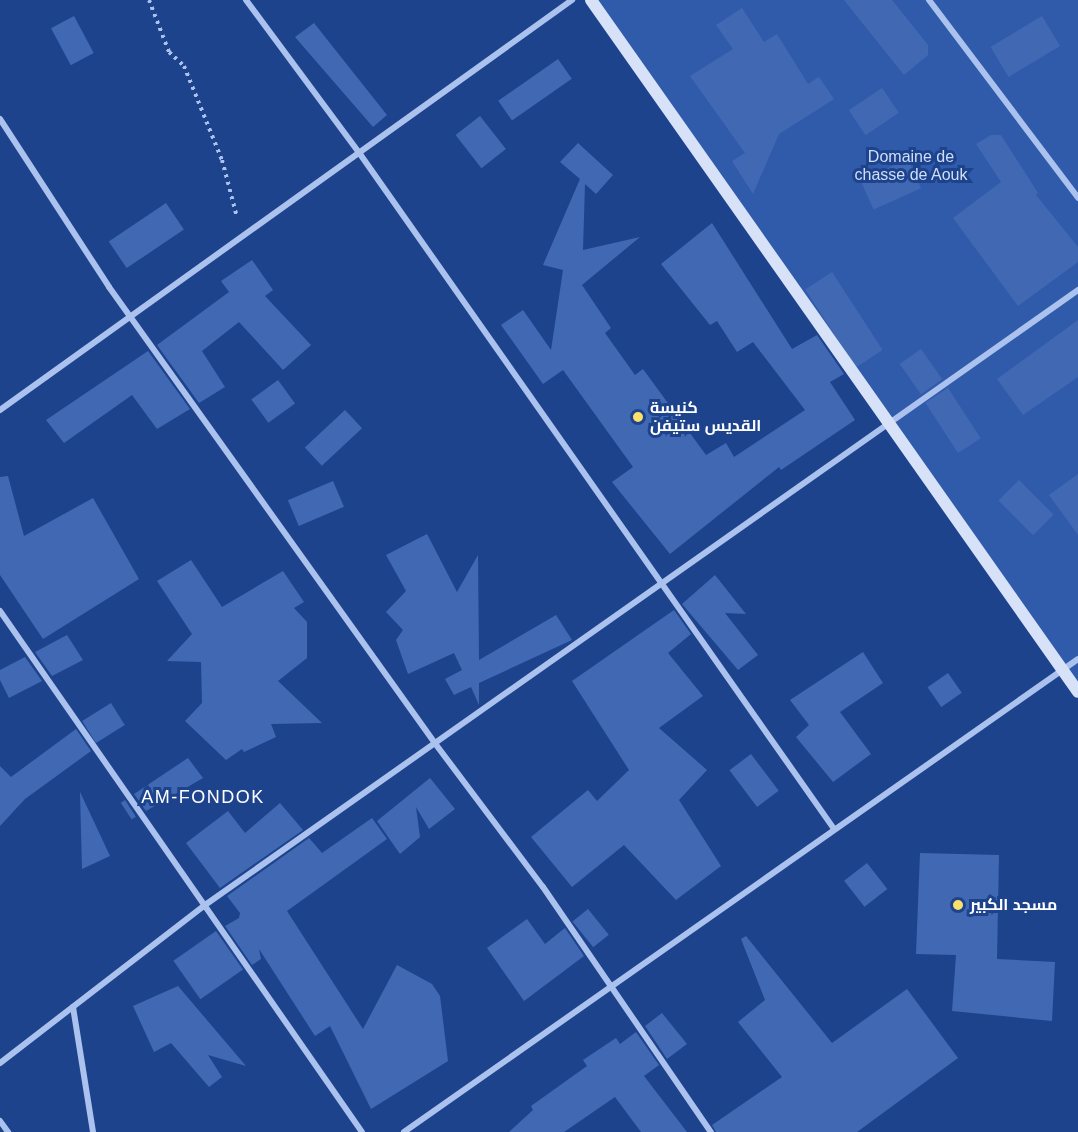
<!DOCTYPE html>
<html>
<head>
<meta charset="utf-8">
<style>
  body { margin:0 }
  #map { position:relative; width:1078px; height:1132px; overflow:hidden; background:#1d438d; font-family:Arial,Cairo,sans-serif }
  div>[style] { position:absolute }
  .green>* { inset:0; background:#305bab }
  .building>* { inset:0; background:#4169b3; transform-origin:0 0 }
  .path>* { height:4px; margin-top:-2px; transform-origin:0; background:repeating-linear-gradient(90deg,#aac2ed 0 3px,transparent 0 7.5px) }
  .street>* { height:6px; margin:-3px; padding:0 3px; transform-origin:3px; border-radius:3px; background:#aac2ed }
  .secondary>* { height:12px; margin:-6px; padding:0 6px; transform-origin:6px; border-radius:6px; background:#d7e2f9 }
  .dots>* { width:16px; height:16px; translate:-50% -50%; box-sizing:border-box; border:3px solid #1d438d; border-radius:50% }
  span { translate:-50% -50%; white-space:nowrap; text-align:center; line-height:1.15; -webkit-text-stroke:6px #1d438d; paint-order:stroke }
  .park-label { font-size:16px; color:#d0def9 }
  .poi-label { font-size:16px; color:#fff; font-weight:700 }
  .left { translate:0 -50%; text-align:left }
  .neighbourhood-label { font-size:18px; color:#fff; letter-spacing:1.5px }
</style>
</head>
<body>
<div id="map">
  <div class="green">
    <div style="clip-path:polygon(590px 0,1078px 0,1078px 693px)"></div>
  </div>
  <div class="building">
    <div style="clip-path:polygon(844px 0,892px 0,928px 45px,928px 55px,904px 75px)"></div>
    <div style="clip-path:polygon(742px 8px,764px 42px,777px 34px,808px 84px,819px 77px,834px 99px,779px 134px,753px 194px,732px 161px,745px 153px,690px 76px,733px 49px,716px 25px)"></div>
    <div style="left:74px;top:16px;width:42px;height:26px;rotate:62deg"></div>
    <div style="left:1042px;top:16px;width:35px;height:60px;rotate:59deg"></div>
    <div style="clip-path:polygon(314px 23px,387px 115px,373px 127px,295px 37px)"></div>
    <div style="left:558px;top:59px;width:24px;height:73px;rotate:55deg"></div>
    <div style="left:882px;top:88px;width:30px;height:40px;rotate:56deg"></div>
    <div style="left:480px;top:116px;width:42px;height:31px;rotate:52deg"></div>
    <div style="clip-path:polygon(991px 135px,1001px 135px,1038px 193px,1036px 195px,1078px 247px,1078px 262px,1018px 306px,953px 218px,1001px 182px,976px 144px)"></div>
    <div style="clip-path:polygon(578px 143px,613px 175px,596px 194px,585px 184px,583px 250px,640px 237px,582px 285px,611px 328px,605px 333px,635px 375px,643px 369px,706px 455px,726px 443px,734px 457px,805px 410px,753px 342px,737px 352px,717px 321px,710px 325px,661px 264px,712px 223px,792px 349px,817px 335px,844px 374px,830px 382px,855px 420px,781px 470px,779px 467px,670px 554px,612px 482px,633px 467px,563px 370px,543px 384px,501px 325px,523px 310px,551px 350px,563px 270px,543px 265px,580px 179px,560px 162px)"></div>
    <div style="left:908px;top:159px;width:32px;height:52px;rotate:66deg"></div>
    <div style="left:166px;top:203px;width:32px;height:69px;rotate:56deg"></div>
    <div style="clip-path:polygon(252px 260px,273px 290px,265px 296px,311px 345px,283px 370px,239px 322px,202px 351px,225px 387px,199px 403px,157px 345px,229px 292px,221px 281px)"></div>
    <div style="left:832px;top:272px;width:93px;height:32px;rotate:57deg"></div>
    <div style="clip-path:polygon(1078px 320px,1078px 377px,1023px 415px,997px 379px)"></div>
    <div style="left:921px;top:349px;width:37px;height:26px;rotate:55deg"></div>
    <div style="clip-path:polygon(148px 351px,190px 409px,157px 429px,132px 395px,64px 443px,46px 420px)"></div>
    <div style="left:278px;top:380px;width:29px;height:33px;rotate:54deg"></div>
    <div style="left:948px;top:388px;width:60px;height:27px;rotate:57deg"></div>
    <div style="left:345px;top:410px;width:25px;height:55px;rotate:47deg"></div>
    <div style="clip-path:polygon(1078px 474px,1078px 535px,1049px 495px)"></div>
    <div style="clip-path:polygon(8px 476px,24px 536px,93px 498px,139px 579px,43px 639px,0 575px,0 477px)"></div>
    <div style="left:1019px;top:480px;width:49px;height:29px;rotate:45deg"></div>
    <div style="left:333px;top:481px;width:28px;height:49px;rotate:67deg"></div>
    <div style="clip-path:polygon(427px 534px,457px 592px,478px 555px,479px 660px,556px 615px,572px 640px,479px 683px,479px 705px,471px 687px,454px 695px,445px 679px,462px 670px,454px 653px,408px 674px,396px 640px,403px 630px,386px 612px,406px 591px,386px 555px)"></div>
    <div style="clip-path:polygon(191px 560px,222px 607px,283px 571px,304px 602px,294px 608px,307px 622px,307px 658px,278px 681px,322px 723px,271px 724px,276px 737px,244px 752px,242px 749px,226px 760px,185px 721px,202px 703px,201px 662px,167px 661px,192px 634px,157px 581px)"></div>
    <div style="clip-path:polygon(715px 575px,746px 614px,725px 613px,758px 655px,738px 670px,682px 604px)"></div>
    <div style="clip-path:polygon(674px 610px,691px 634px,668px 653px,703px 696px,659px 728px,707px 770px,679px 800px,721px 866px,676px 900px,624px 845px,572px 887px,531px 837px,588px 790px,597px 801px,629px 770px,572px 681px)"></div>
    <div style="clip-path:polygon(67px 635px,83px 660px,52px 676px,35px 652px)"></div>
    <div style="clip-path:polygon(863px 652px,883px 683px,840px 712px,871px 754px,833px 782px,796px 737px,809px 725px,790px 700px)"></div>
    <div style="clip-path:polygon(25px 657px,42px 681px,9px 698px,0 680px,0 670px)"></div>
    <div style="left:948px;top:673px;width:24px;height:25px;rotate:55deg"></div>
    <div style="left:111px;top:703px;width:26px;height:34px;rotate:58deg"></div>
    <div style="clip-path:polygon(76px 729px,91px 751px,25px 799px,0 826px,0 766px,11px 777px)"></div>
    <div style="left:751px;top:754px;width:46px;height:27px;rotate:53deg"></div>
    <div style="clip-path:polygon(188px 758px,203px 778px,146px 811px,134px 794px)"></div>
    <div style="clip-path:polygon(430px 778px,455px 809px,429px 829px,416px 807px,420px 837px,400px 854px,377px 821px)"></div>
    <div style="clip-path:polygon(80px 792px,110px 856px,82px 869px)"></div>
    <div style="left:125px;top:800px;width:20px;height:5px;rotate:57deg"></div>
    <div style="clip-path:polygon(280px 803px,303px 830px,220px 888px,186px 843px,228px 811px,245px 833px)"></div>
    <div style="clip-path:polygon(372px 818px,387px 839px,287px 911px,363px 1029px,397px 965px,432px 984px,440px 996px,448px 1061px,371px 1109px,330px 1026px,315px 1036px,259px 949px,261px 959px,252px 965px,225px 926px,239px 918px,240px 913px,227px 896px,309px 838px,322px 853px)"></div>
    <div style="clip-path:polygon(920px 853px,999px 855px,997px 959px,1055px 962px,1052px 1021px,952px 1011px,956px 955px,916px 954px)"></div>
    <div style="left:867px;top:863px;width:33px;height:29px;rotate:52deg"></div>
    <div style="left:588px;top:909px;width:33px;height:20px;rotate:51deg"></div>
    <div style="clip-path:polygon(527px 919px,545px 944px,565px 928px,584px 956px,524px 1001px,487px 948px)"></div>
    <div style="left:216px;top:931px;width:47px;height:52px;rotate:55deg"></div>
    <div style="clip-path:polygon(746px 936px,832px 1043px,907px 989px,958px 1058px,857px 1132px,716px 1132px,712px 1125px,782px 1077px,738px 1022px,765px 1000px,741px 939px)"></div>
    <div style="clip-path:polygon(178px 986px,246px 1066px,208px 1055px,222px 1077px,209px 1087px,171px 1043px,154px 1052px,133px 1006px)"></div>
    <div style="clip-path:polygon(662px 1013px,687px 1044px,667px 1059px,645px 1026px)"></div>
    <div style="clip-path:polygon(636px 1032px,659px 1065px,644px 1076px,687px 1132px,641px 1132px,615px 1097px,564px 1132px,509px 1132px,533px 1110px,531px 1106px,587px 1066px,583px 1060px,616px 1038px,620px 1044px)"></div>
  </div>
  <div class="path">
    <div style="left:149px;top:0;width:56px;rotate:69deg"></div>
    <div style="left:169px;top:52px;width:21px;rotate:43deg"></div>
    <div style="left:184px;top:66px;width:101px;rotate:68deg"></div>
    <div style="left:222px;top:160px;width:59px;rotate:75.3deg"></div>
  </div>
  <div class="street">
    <div style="left:246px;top:0;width:192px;rotate:53.5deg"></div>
    <div style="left:360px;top:154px;width:825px;rotate:54.92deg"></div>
    <div style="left:929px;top:0;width:248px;rotate:53deg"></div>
    <div style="left:0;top:119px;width:200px;rotate:57deg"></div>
    <div style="left:109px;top:287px;width:559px;rotate:54.46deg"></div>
    <div style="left:434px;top:742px;width:181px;rotate:53.1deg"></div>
    <div style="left:543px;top:887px;width:297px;rotate:55.6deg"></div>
    <div style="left:0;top:410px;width:704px;rotate:-35.63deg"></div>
    <div style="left:0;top:611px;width:634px;rotate:55.21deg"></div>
    <div style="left:73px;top:1007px;width:127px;rotate:80.9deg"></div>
    <div style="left:0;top:1063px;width:259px;rotate:-37.6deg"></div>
    <div style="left:205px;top:905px;width:1068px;rotate:-35.16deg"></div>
    <div style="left:0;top:1121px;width:14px;rotate:54deg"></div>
    <div style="left:404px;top:1132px;width:823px;rotate:-35.06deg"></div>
  </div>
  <div class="secondary">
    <div style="left:591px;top:0;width:846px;rotate:54.86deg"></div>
  </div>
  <div class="dots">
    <div style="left:638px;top:417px;background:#fce069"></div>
    <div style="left:958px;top:905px;background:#fce069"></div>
  </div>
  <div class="park-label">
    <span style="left:911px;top:166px">Domaine de<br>chasse de Aouk</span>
  </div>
  <div class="poi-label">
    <span class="left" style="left:650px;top:417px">كنيسة<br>القديس ستيفن</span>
    <span class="left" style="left:970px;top:905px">مسجد الكبير</span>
  </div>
  <div class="neighbourhood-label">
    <span style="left:203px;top:797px">AM-FONDOK</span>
  </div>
</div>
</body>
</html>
